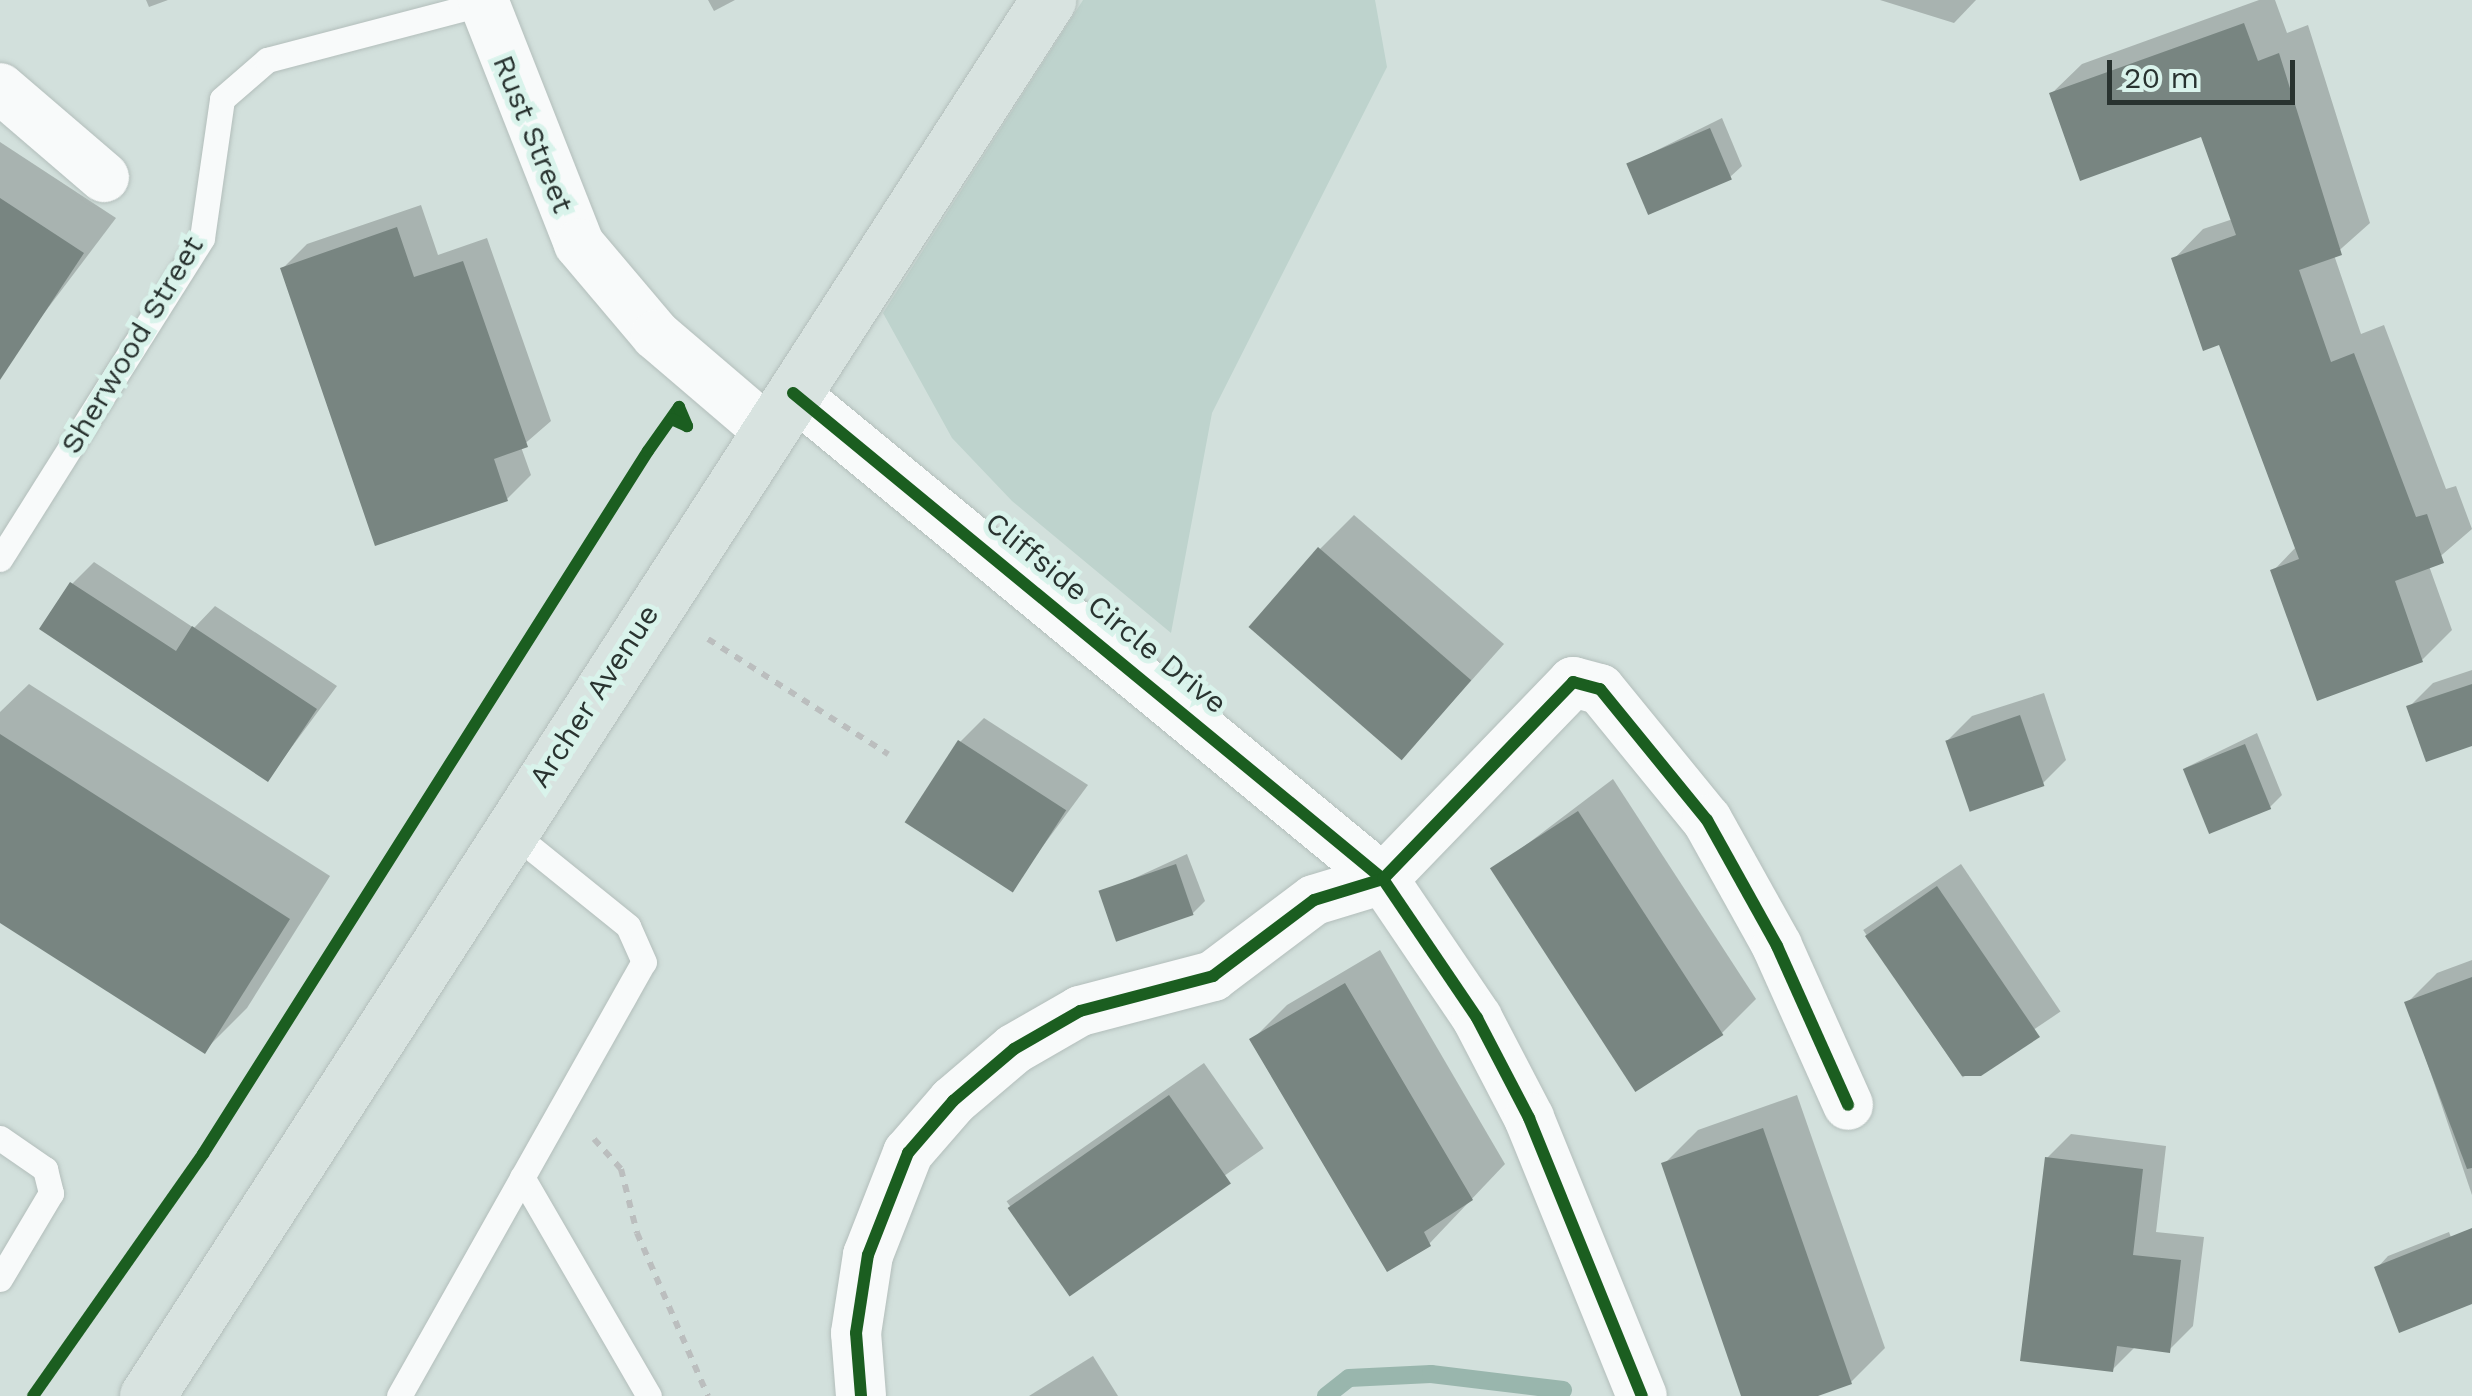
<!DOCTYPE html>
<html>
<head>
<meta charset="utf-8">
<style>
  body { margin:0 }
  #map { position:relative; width:2472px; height:1396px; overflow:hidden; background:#d2e0dc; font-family:"Work Sans",sans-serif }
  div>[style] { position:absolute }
  .green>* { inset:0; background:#bed3cd }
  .shadow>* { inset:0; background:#0003; transform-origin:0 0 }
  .stream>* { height:18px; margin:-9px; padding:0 9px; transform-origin:9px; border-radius:9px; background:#99b6ad }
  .building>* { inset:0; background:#788581; transform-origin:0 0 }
  .path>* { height:6px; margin-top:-3px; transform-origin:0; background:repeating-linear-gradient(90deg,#bbbebe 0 8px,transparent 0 16px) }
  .roads { filter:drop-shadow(0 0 2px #b3bebb) drop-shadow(0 0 2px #b3bebb) }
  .lane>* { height:25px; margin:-12.5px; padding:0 12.5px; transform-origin:12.5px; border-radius:12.5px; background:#f8fafa }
  .street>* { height:50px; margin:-25px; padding:0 25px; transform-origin:25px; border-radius:25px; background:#f8fafa }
  .primary>* { height:55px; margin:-27.5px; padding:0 27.5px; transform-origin:27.5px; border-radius:27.5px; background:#d8e3e0 }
  .cycleway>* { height:12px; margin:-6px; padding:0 6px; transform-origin:6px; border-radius:6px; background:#1b5e20 }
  span { translate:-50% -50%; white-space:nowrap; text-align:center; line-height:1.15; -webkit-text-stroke:10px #d9f3eb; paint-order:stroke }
  .street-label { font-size:30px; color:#293330 }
  .scale { position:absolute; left:2107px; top:60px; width:188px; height:45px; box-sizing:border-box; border:5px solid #293330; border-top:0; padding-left:12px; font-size:30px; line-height:35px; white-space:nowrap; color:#293330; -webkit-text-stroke:8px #d9f3eb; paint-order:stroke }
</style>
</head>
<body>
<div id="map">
  <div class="green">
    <div style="clip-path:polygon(1083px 0,1375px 0,1387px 67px,1212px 413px,1171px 633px,1012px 501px,952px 438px,883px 313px)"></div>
  </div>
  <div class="shadow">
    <div style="clip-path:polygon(146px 0,168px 0,149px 7px)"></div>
    <div style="clip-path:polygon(708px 0,735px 0,714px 11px)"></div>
    <div style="clip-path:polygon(1880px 0,1976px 0,1954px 23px)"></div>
    <div style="clip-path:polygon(2259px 0,2275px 0,2287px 33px,2308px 25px,2370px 223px,2334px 255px,2361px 334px,2384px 325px,2446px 489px,2456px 486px,2472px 529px,2429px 566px,2452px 630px,2422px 660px,2273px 571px,2297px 546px,2221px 342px,2174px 259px,2203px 229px,2233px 219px,2202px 134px,2052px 93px,2082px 64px)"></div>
    <div style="clip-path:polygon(1722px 118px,1742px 166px,1730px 177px,1629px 164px)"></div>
    <div style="clip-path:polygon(0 142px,116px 218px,20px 345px,0 332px)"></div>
    <div style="clip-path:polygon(421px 205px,438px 255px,487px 238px,551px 421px,521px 447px,531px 475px,507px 499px,283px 268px,307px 244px)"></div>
    <div style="clip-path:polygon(1354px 515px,1504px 644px,1403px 757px,1320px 549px)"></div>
    <div style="clip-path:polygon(94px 562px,194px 628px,215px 606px,337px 686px,268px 779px,72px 584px)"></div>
    <div style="clip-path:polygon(2472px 670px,2472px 744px,2409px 707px,2433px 683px)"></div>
    <div style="clip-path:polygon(29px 684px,330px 876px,247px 1008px,205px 1050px,0 920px,0 712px)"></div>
    <div style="clip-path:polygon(2044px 693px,2066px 760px,2042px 784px,1948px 740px,1972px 716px)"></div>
    <div style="clip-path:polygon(984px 718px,1088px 785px,1012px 888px,960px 742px)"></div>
    <div style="clip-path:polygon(2257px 733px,2282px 795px,2270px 807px,2185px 768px)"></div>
    <div style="clip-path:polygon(1613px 779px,1756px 999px,1722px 1033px,1493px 870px)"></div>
    <div style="clip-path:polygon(1187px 854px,1205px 901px,1193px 913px,1102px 893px)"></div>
    <div style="left:1961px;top:864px;width:178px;height:118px;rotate:56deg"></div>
    <div style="clip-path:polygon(1380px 950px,1505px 1164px,1429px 1244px,1253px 1039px,1287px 1005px)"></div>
    <div style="clip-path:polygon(2472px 960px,2472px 1195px,2407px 1003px,2437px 973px)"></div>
    <div style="left:1204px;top:1063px;width:104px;height:241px;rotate:55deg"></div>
    <div style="clip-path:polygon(1797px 1095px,1885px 1348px,1851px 1382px,1811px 1396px,1744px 1396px,1664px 1164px,1698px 1130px)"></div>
    <div style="clip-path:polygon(2071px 1134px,2166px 1146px,2156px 1232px,2204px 1237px,2193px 1326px,2169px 1350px,2136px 1346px,2112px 1370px,2047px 1158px)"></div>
    <div style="clip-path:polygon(2449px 1232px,2472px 1295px,2377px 1268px,2388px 1256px)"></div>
    <div style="clip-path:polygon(1093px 1356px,1118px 1396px,1029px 1396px)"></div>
  </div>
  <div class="stream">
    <div style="left:1326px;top:1396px;width:29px;rotate:-38deg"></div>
    <div style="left:1349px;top:1378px;width:82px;rotate:-2.8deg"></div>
    <div style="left:1431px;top:1374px;width:133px;rotate:6.9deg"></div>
  </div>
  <div class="building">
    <div style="clip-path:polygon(2244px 23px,2258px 61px,2279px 53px,2342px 255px,2299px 270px,2331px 362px,2354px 353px,2416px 517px,2427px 514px,2444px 563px,2395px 581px,2423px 662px,2317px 701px,2270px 570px,2299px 559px,2219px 345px,2203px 351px,2171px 258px,2236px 235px,2201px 137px,2080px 181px,2049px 93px)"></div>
    <div style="left:1710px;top:128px;width:56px;height:91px;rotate:67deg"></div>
    <div style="clip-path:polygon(0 198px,84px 253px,0 380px)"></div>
    <div style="clip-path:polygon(397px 227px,414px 277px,463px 261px,528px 447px,494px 459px,508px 501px,375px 546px,280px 268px)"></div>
    <div style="left:1318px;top:547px;width:203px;height:106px;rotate:41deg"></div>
    <div style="clip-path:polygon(70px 582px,176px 651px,192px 626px,317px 709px,268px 782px,39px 629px)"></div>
    <div style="clip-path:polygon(2472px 684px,2472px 746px,2426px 762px,2406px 706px)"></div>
    <div style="left:2020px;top:715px;width:75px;height:79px;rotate:71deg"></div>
    <div style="clip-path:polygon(0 734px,290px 919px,205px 1054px,0 923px)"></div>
    <div style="left:958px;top:740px;width:129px;height:98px;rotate:33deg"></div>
    <div style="left:2245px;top:744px;width:70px;height:67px;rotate:68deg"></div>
    <div style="left:1578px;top:811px;width:267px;height:105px;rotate:57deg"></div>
    <div style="left:1176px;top:864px;width:54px;height:82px;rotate:71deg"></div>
    <div style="clip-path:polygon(1937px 886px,2040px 1037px,1981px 1076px,1962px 1076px,1865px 936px)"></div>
    <div style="clip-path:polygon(2472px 977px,2472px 1168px,2467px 1169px,2404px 1002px)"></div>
    <div style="clip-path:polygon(1345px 983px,1473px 1200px,1424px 1232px,1431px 1246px,1387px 1272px,1249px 1039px)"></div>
    <div style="left:1169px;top:1095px;width:108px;height:197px;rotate:55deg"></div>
    <div style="clip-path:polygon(1763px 1128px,1852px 1384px,1818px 1396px,1741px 1396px,1661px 1163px)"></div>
    <div style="clip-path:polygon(2045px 1157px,2143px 1169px,2133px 1255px,2181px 1260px,2170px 1353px,2117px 1346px,2113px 1372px,2020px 1361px)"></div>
    <div style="clip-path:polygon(2472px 1228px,2472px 1304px,2399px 1333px,2374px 1267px)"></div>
  </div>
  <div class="path">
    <div style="left:708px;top:639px;width:214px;rotate:32.6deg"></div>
    <div style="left:594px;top:1139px;width:40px;rotate:48deg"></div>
    <div style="left:621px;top:1169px;width:66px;rotate:76deg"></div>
    <div style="left:637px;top:1233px;width:178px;rotate:66.5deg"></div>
  </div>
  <div class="roads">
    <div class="lane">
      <div style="left:0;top:559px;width:379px;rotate:-57.8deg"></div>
      <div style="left:202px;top:238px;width:140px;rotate:-81.8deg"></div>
      <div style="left:222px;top:99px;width:60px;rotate:-40.9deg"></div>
      <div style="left:267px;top:60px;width:224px;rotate:-14.7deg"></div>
      <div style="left:0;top:1138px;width:55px;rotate:34.6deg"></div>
      <div style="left:45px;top:1169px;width:25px;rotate:76deg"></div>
      <div style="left:51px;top:1193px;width:100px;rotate:120.7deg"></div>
      <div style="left:522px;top:1177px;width:253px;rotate:59.9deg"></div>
      <div style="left:399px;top:1396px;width:498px;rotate:-60.6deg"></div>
      <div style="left:644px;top:962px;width:39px;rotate:-114deg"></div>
      <div style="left:628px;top:926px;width:154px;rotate:-141.1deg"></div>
    </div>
    <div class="street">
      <div style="left:483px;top:0;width:262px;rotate:68.5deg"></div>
      <div style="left:579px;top:244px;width:119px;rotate:49.8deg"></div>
      <div style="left:656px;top:335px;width:145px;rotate:40.5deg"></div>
      <div style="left:0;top:88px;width:137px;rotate:40.6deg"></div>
      <div style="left:793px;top:393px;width:764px;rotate:39.48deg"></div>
      <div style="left:1383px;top:879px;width:168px;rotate:55.9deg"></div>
      <div style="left:1477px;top:1018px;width:113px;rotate:62.5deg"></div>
      <div style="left:1529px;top:1118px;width:300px;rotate:67.9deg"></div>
      <div style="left:861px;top:1396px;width:63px;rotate:-94.5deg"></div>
      <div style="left:856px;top:1333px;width:79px;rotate:-81.3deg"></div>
      <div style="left:868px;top:1255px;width:110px;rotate:-68.6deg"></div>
      <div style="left:908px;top:1153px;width:69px;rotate:-49.1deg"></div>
      <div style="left:953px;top:1101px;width:80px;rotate:-40.4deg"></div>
      <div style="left:1014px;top:1049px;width:76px;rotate:-29.9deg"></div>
      <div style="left:1080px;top:1011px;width:138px;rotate:-14.7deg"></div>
      <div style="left:1213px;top:976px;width:126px;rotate:-37deg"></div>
      <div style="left:1314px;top:900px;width:72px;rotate:-16.9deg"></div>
      <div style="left:1383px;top:879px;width:274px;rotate:-46deg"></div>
      <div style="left:1573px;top:682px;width:28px;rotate:15deg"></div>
      <div style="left:1600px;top:689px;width:169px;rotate:50.8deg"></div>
      <div style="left:1707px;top:820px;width:144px;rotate:60.9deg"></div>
      <div style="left:1777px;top:946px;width:174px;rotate:65.9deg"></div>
    </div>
    <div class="primary">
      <div style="left:147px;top:1396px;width:1662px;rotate:-57.16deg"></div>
    </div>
  </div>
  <div class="cycleway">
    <div style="left:793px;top:393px;width:764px;rotate:39.48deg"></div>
    <div style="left:1383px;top:879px;width:168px;rotate:55.9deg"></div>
    <div style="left:1477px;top:1018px;width:113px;rotate:62.5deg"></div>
    <div style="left:1529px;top:1118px;width:300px;rotate:67.9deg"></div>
    <div style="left:33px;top:1396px;width:296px;rotate:-54.9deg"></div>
    <div style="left:203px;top:1154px;width:832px;rotate:-57.67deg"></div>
    <div style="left:648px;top:451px;width:54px;rotate:-54.8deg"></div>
    <div style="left:679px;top:407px;width:21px;rotate:67deg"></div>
    <div style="left:687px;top:426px;width:17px;rotate:-156deg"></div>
    <div style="left:861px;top:1396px;width:63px;rotate:-94.5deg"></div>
    <div style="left:856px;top:1333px;width:79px;rotate:-81.3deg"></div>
    <div style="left:868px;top:1255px;width:110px;rotate:-68.6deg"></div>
    <div style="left:908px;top:1153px;width:69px;rotate:-49.1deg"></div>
    <div style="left:953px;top:1101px;width:80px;rotate:-40.4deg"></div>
    <div style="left:1014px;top:1049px;width:76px;rotate:-29.9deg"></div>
    <div style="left:1080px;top:1011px;width:138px;rotate:-14.7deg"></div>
    <div style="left:1213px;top:976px;width:126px;rotate:-37deg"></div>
    <div style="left:1314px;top:900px;width:72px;rotate:-16.9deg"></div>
    <div style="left:1383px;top:879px;width:274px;rotate:-46deg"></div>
    <div style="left:1573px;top:682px;width:28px;rotate:15deg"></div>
    <div style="left:1600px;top:689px;width:169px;rotate:50.8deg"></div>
    <div style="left:1707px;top:820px;width:144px;rotate:60.9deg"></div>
    <div style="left:1777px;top:946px;width:174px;rotate:65.9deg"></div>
  </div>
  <div class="street-label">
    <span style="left:533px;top:134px;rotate:68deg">Rust Street</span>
    <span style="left:132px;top:345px;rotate:-59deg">Sherwood Street</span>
    <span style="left:1106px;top:613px;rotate:39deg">Cliffside Circle Drive</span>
    <span style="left:594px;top:696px;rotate:-57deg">Archer Avenue</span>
  </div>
  <div class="scale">20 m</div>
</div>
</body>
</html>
